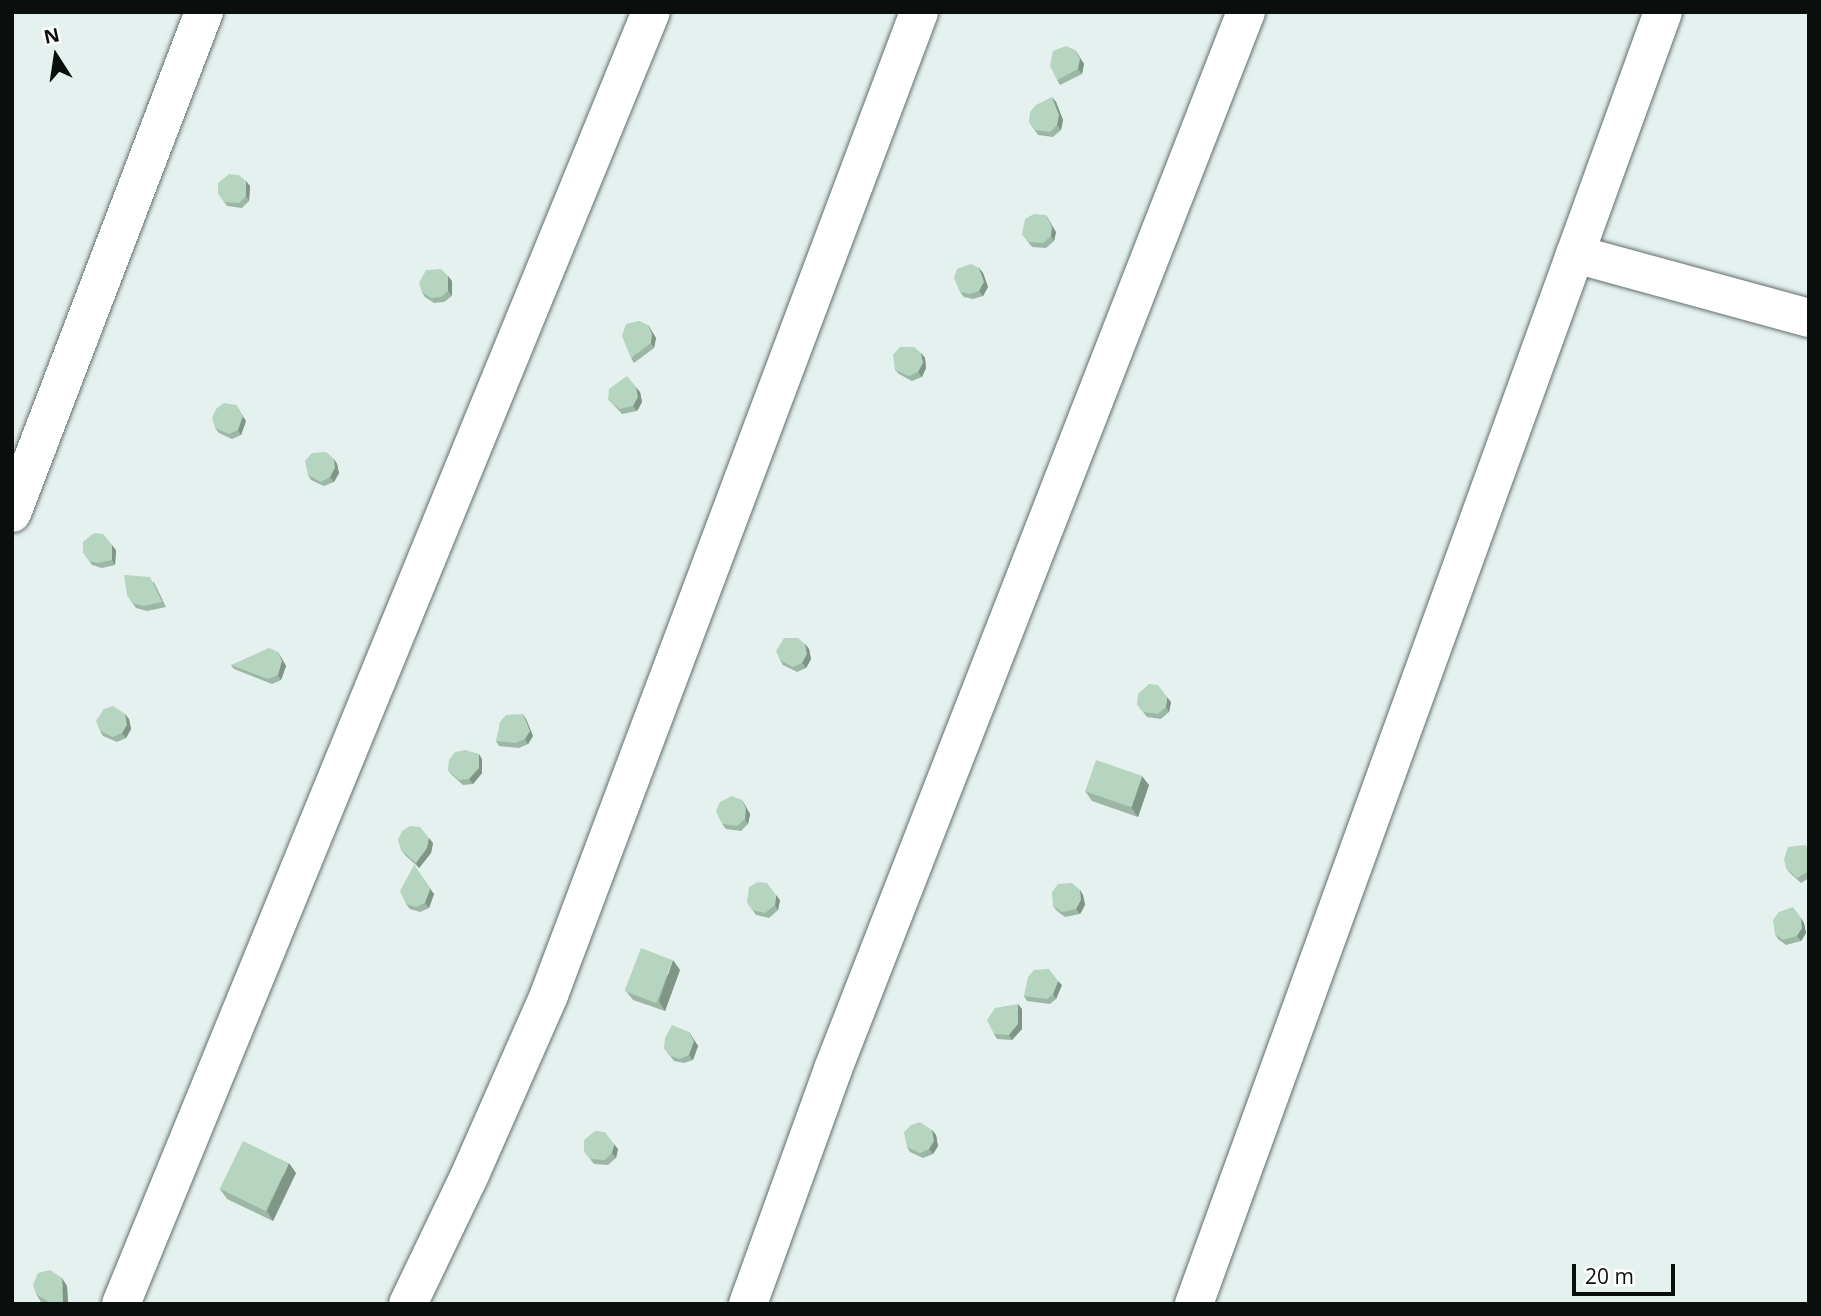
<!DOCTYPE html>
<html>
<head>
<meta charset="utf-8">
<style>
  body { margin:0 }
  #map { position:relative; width:1821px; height:1316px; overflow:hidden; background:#e4f1ef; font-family:"Open Sans",sans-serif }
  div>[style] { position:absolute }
  .roads { filter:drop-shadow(0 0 2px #626e6c) drop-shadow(0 0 2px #626e6c) }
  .minor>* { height:38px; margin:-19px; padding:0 19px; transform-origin:19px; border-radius:19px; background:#fff }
  .wall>* { inset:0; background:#9cb7a5 }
  .shaded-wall>* { inset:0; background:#7f9586 }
  .building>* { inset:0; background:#b5d5c0; transform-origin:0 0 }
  span { translate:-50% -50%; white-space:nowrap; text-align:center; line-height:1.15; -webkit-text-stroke:5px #fff; paint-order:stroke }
  .frame { position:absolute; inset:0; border:14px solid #0a0f0e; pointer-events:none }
  .north { position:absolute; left:21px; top:21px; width:70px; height:70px; -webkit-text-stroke:5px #fff; paint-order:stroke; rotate:348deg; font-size:19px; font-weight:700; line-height:28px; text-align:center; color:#0a0f0e }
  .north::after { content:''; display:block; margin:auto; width:24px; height:32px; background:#0a0f0e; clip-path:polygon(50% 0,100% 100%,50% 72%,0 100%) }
  .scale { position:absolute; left:1572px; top:1264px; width:103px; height:32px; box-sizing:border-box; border:4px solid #0a0f0e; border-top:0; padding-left:9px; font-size:21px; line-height:24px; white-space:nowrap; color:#0a0f0e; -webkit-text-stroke:5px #fff; paint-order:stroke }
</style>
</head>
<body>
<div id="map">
  <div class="roads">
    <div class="minor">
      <div style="left:1575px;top:254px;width:243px;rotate:15.3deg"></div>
      <div style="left:12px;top:513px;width:537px;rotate:-69.03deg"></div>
      <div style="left:121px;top:1304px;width:1396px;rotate:-67.7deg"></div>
      <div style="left:408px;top:1304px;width:139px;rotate:-64.4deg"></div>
      <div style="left:468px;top:1179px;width:201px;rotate:-66.2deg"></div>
      <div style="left:549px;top:995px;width:1050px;rotate:-69.37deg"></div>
      <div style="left:748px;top:1304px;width:250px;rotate:-70.1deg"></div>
      <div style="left:833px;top:1069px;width:1135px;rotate:-68.66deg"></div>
      <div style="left:1194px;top:1304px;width:1374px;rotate:-70.05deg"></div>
    </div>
  </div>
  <div class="wall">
    <div style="clip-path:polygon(1075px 50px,1084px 64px,1082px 74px,1060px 85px,1057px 80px)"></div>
    <div style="clip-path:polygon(1056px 102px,1063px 120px,1061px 130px,1053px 137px,1038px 135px,1029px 122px)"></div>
    <div style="clip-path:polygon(250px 186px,249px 201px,242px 208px,227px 206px,218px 193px)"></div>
    <div style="clip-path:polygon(1056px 232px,1054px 241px,1046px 248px,1032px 247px,1022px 234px)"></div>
    <div style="clip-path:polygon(979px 268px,983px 273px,988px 287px,983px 296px,973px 299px,964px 297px,960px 292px)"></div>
    <div style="clip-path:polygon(452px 281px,452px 296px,444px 302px,434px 303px,425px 297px,422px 292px)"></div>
    <div style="clip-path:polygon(648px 325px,656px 338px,654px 348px,634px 363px,631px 358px)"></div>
    <div style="clip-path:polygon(921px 353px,925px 358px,926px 368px,922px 377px,912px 381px,899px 374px,895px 370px)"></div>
    <div style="clip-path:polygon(640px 392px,642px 402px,637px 411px,622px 414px,608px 399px)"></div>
    <div style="clip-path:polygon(246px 421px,241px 435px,232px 439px,219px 433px,215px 428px)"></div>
    <div style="clip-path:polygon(334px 459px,337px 464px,339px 473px,334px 482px,324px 486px,311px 480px,308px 475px)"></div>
    <div style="clip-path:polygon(116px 550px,115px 565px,102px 568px,92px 565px,83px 552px)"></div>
    <div style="clip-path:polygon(154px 582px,166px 607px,147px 611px,136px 608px,127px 595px)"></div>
    <div style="clip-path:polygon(805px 644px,809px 649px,811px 659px,806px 668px,797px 672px,783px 665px,780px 660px)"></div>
    <div style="clip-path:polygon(281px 657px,286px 666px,281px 680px,272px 684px,234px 669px,231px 665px)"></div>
    <div style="clip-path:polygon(1171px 702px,1169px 712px,1161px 719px,1147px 717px,1137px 704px)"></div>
    <div style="clip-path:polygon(129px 719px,131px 729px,126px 738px,117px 742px,103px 736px,100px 731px)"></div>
    <div style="clip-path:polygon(526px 719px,533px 736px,528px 744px,519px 748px,499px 746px,496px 741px)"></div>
    <div style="clip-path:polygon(482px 759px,482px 773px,473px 784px,463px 785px,452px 775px,448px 770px)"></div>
    <div style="clip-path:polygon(1149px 785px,1138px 817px,1092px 801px,1085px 791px)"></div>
    <div style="clip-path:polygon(745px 805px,750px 814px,748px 824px,741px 831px,726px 829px,722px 824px)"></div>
    <div style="clip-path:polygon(433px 843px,431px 853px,419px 868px,405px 855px,401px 850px)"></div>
    <div style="clip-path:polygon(1809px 849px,1809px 878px,1801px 883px,1790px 873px,1786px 868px)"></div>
    <div style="clip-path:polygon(414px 865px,434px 894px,429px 908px,420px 912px,410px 909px,406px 904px)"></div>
    <div style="clip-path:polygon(1080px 890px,1083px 895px,1085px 905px,1080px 914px,1065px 917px,1057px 911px,1053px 906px)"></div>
    <div style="clip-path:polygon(780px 900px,778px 910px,769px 918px,756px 915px,747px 902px)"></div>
    <div style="clip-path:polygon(1804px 923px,1806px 933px,1801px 941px,1786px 945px,1778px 939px,1775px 934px)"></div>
    <div style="clip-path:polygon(680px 970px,665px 1011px,633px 1000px,626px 991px)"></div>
    <div style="clip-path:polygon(1062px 985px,1056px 999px,1050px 1004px,1027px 1001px,1024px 996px)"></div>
    <div style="clip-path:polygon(1022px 1009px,1022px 1029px,1012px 1040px,997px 1039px,994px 1034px)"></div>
    <div style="clip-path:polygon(689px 1032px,698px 1046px,693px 1060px,684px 1063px,674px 1061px,664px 1048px)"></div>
    <div style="clip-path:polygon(932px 1130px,936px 1135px,938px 1146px,933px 1154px,923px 1158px,910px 1152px,907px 1147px)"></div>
    <div style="clip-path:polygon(618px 1149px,616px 1158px,608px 1165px,594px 1164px,584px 1151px)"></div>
    <div style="clip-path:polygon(296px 1173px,273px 1221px,227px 1199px,220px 1189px)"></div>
    <div style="clip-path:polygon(67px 1286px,68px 1304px,45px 1304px,41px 1302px,36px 1294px)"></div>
  </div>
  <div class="shaded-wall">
    <div style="clip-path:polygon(1075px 50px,1084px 64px,1082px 74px,1078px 69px)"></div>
    <div style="clip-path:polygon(1052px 97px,1056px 102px,1063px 120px,1061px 130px,1057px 125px)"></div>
    <div style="clip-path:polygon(246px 181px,250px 186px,249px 201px,246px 196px)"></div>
    <div style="clip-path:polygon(1046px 215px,1056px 232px,1054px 241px,1051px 236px)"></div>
    <div style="clip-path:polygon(979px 268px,983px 273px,988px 287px,983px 296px,979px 291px)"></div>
    <div style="clip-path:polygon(448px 276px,452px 281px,452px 296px,448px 291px)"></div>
    <div style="clip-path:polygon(648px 325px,656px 338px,654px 348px,651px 343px)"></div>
    <div style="clip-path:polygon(921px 353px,925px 358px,926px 368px,922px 377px,918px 372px)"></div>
    <div style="clip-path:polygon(636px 387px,640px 392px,642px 402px,637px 411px,633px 406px)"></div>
    <div style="clip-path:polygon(236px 405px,246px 421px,241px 435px,238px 430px)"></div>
    <div style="clip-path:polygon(334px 459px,337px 464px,339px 473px,334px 482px,330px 477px)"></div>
    <div style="clip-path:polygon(112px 545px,116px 550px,115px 565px,112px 560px)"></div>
    <div style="clip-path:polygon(805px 644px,809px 649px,811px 659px,806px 668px,802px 663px)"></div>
    <div style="clip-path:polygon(278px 652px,286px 666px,281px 680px,278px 675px)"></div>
    <div style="clip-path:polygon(1167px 697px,1171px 702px,1169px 712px,1166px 707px)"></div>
    <div style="clip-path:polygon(125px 714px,129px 719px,131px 729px,126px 738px,122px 733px)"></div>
    <div style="clip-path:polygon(523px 714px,526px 719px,533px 736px,528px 744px,525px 739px)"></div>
    <div style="clip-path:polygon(479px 754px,482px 759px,482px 773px,473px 784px,469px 779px)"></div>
    <div style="clip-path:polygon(1142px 776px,1149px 785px,1138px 817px,1131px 807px)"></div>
    <div style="clip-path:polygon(742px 800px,750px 814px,748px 824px,745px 819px)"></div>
    <div style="clip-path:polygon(429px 838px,433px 843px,431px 853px,419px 868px,416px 863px)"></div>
    <div style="clip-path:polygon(430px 889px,434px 894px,429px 908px,425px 903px)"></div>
    <div style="clip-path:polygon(1080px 890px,1083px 895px,1085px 905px,1080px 914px,1076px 909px)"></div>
    <div style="clip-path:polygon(776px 895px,780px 900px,778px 910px,775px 905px)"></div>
    <div style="clip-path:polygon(1801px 918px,1804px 923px,1806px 933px,1801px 941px,1797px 936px)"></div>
    <div style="clip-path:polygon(673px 960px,680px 970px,665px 1011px,659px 1001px)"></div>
    <div style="clip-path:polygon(1058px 981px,1062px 985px,1056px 999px,1053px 994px)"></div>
    <div style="clip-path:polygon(1018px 1004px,1022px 1009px,1022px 1029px,1012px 1040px,1009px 1035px)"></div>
    <div style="clip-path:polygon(689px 1032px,698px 1046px,693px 1060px,689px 1055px)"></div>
    <div style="clip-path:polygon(932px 1130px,936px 1135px,938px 1146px,933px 1154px,929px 1149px)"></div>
    <div style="clip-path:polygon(614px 1144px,618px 1149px,616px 1158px,612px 1153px)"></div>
    <div style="clip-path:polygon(289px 1163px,296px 1173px,273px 1221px,267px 1211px)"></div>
    <div style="clip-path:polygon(62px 1278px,67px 1286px,68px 1304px,63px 1304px)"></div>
  </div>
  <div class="building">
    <div style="clip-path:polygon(1066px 46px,1075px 50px,1080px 59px,1078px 69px,1057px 80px,1050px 66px,1053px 51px)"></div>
    <div style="clip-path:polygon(1052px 97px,1059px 115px,1057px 125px,1050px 132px,1035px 130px,1029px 122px,1030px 112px,1036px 105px)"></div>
    <div style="clip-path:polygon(229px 174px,239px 175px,246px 181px,246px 196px,239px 203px,224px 202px,218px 193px,218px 183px)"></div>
    <div style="clip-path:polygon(1034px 214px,1046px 215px,1052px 227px,1051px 236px,1043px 243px,1029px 242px,1022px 234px,1025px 219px)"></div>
    <div style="clip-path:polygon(971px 264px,979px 268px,984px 282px,979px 291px,970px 294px,960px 292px,954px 278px,957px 269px)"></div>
    <div style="clip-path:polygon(441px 269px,448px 276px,448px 291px,441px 297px,431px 298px,422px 292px,419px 283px,426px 270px)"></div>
    <div style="clip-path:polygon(639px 321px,648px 325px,652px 334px,651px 343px,631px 358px,622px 336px,626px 324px)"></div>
    <div style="clip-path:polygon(900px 347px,914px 347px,921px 353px,923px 363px,918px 372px,909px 376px,895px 370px,893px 355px)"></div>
    <div style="clip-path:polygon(627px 376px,636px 387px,638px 397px,633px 406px,619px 409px,608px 399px,609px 389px)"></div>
    <div style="clip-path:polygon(224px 403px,236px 405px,243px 416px,238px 430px,229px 434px,215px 428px,212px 418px,216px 409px)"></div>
    <div style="clip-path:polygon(326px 452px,334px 459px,335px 468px,330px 477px,321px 482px,308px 475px,305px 461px,312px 453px)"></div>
    <div style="clip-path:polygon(94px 533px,103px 534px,112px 545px,112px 560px,98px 563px,89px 561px,83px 552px,83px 542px)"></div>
    <div style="clip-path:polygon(124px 575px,150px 577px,162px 602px,143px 606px,133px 603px,127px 595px)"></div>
    <div style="clip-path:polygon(784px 638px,798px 638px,805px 644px,807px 654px,802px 663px,793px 667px,780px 660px,776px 651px)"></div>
    <div style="clip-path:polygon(269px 648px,278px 652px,282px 661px,278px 675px,268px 679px,231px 665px)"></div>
    <div style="clip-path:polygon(1149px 684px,1158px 685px,1167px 697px,1166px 707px,1158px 714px,1143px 712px,1137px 704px,1138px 694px)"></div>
    <div style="clip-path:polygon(113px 706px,125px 714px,127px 725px,122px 733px,113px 737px,100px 731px,96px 721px,104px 709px)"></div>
    <div style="clip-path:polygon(523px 714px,530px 731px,525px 739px,515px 743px,496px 741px,500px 722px,506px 715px)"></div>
    <div style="clip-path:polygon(465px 750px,479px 754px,479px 768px,469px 779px,459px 780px,448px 770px,449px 760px,455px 752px)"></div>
    <div style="left:1096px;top:760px;width:49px;height:33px;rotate:19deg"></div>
    <div style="clip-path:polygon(732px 796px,742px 800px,746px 809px,745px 819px,737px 826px,722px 824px,716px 811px,720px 802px)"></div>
    <div style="clip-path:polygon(410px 826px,420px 827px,429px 838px,427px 848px,416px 863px,401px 850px,398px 840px,402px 831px)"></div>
    <div style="clip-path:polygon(1805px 845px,1809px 849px,1809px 871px,1797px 878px,1786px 868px,1784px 859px,1788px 847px)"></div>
    <div style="clip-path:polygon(414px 865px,430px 889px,425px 903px,416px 907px,406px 904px,400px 891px)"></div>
    <div style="clip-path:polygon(758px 882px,767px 883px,776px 895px,775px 905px,765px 913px,752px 910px,747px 902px,749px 887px)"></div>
    <div style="clip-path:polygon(1072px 883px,1080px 890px,1081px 900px,1076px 909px,1062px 912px,1053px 906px,1052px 892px,1058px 884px)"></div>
    <div style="clip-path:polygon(1793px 907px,1801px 918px,1802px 928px,1797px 936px,1783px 940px,1775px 934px,1773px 920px,1779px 912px)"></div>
    <div style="left:641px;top:948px;width:34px;height:46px;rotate:21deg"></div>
    <div style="clip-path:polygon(1049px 969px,1058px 981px,1053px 994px,1047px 999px,1024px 996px,1028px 977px,1034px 970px)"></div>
    <div style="clip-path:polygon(1018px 1004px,1018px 1024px,1009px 1035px,994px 1034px,987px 1020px,995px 1008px)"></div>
    <div style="clip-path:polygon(672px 1025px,689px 1032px,694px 1041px,689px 1055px,680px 1059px,671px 1056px,664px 1048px,665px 1038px)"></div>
    <div style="clip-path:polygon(920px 1122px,932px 1130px,934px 1141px,929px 1149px,920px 1153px,907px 1147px,904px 1132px,911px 1125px)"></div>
    <div style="clip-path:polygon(595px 1131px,605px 1132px,614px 1144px,612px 1153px,605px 1160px,590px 1159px,584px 1151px,584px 1140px)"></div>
    <div style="left:243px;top:1141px;width:51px;height:53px;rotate:26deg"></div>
    <div style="clip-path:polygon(50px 1270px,62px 1278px,63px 1304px,52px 1304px,36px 1294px,33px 1285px,38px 1273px)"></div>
  </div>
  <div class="frame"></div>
  <div class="north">N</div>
  <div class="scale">20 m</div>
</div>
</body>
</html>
